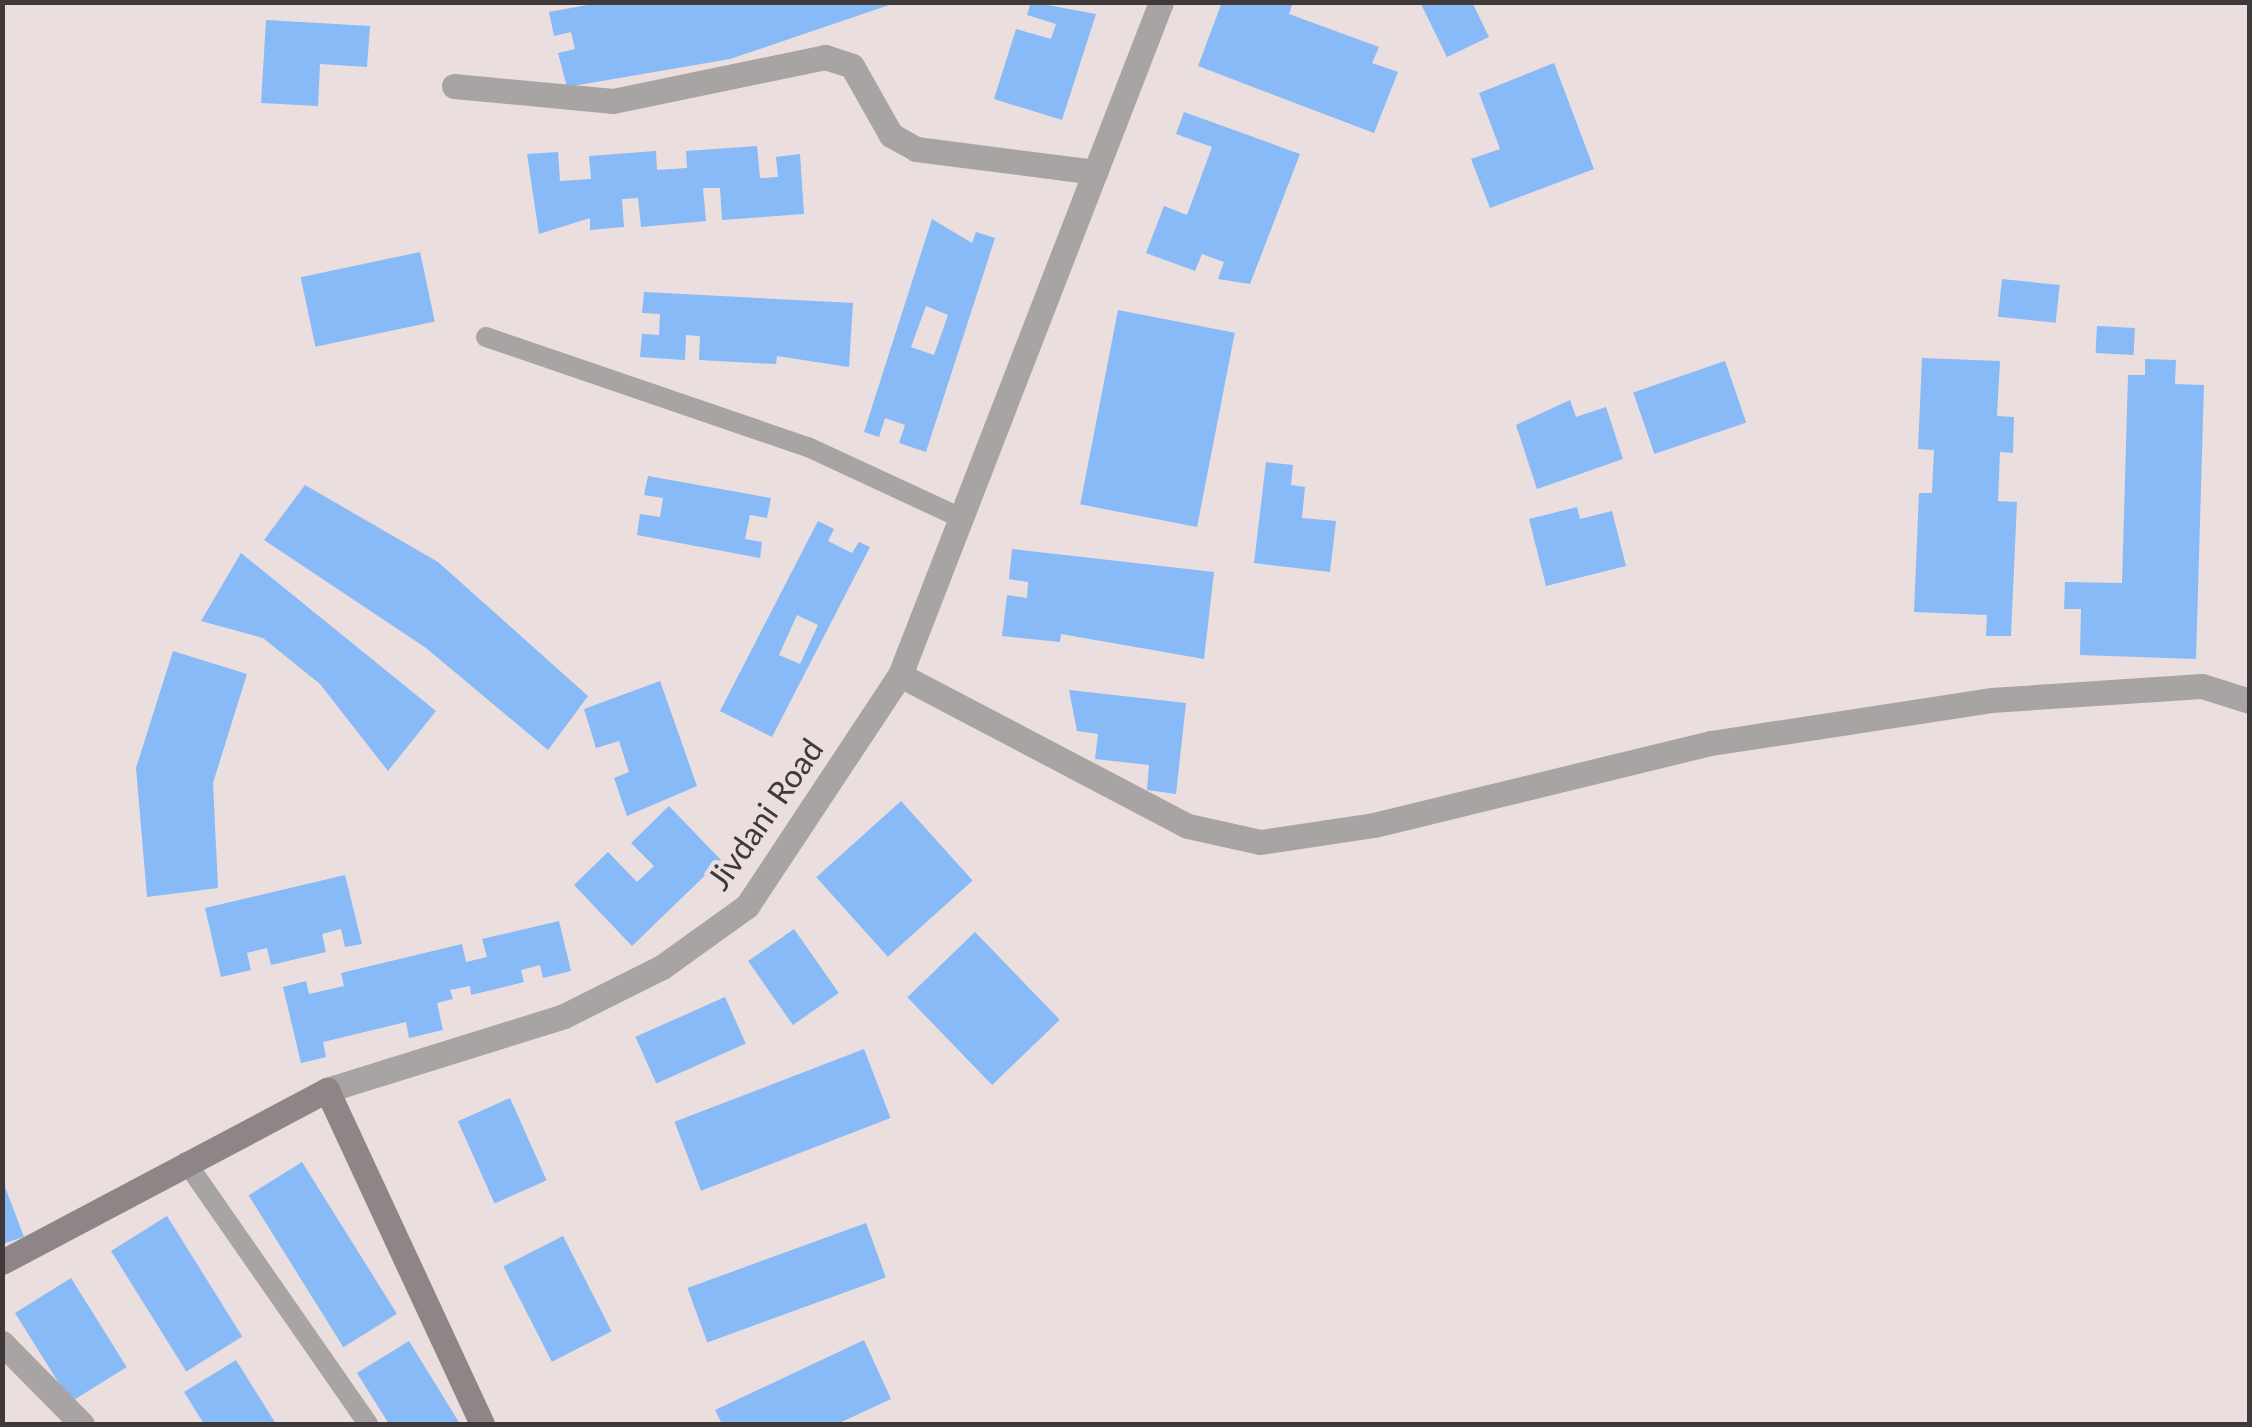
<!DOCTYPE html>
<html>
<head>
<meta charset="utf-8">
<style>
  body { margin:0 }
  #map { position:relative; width:2252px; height:1427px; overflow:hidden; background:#ebdede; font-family:Lato,sans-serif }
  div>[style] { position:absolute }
  .building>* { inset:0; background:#87baf6; transform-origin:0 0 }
  .service>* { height:20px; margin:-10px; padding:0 10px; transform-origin:10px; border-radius:10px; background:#a9a4a4 }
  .minor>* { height:25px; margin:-12.5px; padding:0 12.5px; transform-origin:12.5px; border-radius:12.5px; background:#a9a4a4 }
  .tertiary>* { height:25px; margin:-12.5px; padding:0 12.5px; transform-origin:12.5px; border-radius:12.5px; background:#a9a4a4 }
  .secondary>* { height:25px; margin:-12.5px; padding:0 12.5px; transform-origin:12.5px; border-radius:12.5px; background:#8e8686 }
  span { translate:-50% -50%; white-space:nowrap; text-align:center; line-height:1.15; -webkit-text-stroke:9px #ebdede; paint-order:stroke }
  .street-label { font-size:32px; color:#3f3939 }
  .frame { position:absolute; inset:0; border:5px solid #3f3939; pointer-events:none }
</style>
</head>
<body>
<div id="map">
  <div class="building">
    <div style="clip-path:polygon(604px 2px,895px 3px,730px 59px,567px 87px,558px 53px,575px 49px,571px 32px,554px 36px,549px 12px)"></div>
    <div style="clip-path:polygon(1031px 2px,1096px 14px,1062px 120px,994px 99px,1016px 29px,1051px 39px,1056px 24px,1027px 15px)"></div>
    <div style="clip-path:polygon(1222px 2px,1293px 2px,1289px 14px,1379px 47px,1372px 63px,1398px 72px,1374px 133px,1198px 66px)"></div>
    <div style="clip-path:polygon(1420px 2px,1472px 2px,1489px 37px,1447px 57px)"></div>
    <div style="clip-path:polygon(266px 20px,370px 26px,367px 67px,320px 64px,318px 106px,261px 103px)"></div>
    <div style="clip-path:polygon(1554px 63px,1594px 169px,1490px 208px,1471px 159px,1500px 149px,1479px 93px)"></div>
    <div style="clip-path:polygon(1184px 112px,1300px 154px,1250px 284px,1218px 279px,1224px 262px,1202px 254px,1195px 271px,1146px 253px,1164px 206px,1187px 215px,1212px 147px,1176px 134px)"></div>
    <div style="clip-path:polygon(757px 146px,760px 178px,778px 177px,776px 157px,800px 154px,804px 214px,722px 220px,720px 188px,703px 188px,706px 221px,641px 227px,638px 198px,622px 199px,624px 227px,590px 230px,590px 218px,539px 234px,527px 154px,558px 152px,560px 181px,591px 179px,589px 156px,656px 151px,657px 170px,687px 168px,686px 151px)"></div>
    <div style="clip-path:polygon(evenodd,932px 219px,972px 243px,976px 232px,995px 238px,926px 452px,899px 443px,905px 425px,885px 418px,879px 437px,864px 432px,932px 219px,926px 306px,948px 315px,934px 355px,911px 347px,926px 306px)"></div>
    <div style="left:420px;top:252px;width:71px;height:122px;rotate:78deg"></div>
    <div style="left:2002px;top:279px;width:58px;height:38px;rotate:6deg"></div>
    <div style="clip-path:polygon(644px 292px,853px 303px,849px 367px,777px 356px,776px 364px,699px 360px,700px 336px,686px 335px,685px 360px,640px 357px,642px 334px,659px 335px,660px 314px,642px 313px)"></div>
    <div style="left:1118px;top:310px;width:119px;height:198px;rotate:11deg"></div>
    <div style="left:2097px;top:326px;width:38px;height:27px;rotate:3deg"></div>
    <div style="clip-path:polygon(1922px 358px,2000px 361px,1997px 416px,2014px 417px,2013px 453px,2000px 452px,1998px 501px,2017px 502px,2011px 636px,1986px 636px,1987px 615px,1914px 612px,1919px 493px,1932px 493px,1934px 450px,1918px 449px)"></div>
    <div style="clip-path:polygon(2145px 359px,2176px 360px,2175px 384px,2204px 385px,2196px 659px,2080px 655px,2081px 609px,2064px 609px,2065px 582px,2122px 583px,2128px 375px,2145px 375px)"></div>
    <div style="left:1725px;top:361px;width:65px;height:97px;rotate:71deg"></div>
    <div style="clip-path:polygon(1570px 400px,1576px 417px,1606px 407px,1623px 459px,1537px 489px,1516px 425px)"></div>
    <div style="clip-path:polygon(1266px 462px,1293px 465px,1291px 485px,1305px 487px,1302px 518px,1336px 521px,1330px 572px,1254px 563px)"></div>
    <div style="clip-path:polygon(648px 476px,771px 498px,767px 518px,750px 515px,745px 539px,762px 542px,760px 558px,637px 535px,640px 514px,660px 517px,663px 498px,644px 495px)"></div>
    <div style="clip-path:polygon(305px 485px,438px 562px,588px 696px,548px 750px,426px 648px,264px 540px)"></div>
    <div style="clip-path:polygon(1577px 507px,1580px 519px,1612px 511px,1626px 566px,1546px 586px,1529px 519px)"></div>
    <div style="clip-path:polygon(evenodd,818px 521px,834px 529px,828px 541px,852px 553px,859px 542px,870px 547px,772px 737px,720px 711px,818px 521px,797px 615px,818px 625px,800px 664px,779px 655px,797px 615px)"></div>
    <div style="clip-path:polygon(1012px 549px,1214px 572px,1204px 659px,1061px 634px,1060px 642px,1002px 636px,1007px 595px,1027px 598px,1028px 582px,1009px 579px)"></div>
    <div style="clip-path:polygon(241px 553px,436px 711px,388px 771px,320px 684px,263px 638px,201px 621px)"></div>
    <div style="clip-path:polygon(173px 651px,247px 674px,213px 783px,218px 888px,147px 897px,136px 768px)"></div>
    <div style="clip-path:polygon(660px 681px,697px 786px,627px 816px,614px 778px,629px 772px,619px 741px,596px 748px,584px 709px)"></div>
    <div style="clip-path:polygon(1069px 690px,1186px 703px,1176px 794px,1147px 790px,1149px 765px,1095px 759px,1098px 734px,1077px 731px)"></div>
    <div style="left:901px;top:801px;width:107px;height:114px;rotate:48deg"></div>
    <div style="clip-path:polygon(669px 806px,721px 860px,632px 946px,574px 885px,608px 852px,637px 882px,654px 866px,631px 843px)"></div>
    <div style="clip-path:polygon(345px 875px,362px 944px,345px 947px,341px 929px,322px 934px,326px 952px,271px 965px,267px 948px,247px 953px,251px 970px,221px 977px,205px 908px)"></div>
    <div style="clip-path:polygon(559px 921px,571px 971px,543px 978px,540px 965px,521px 970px,524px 982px,471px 995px,470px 986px,450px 990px,453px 999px,437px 1003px,443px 1030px,409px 1038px,406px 1022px,323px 1042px,326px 1057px,301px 1063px,283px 987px,306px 981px,309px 994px,344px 986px,341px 973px,462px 944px,466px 962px,487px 957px,482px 939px)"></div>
    <div style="left:794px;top:929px;width:78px;height:56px;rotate:55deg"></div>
    <div style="left:975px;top:932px;width:122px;height:94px;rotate:46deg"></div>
    <div style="left:725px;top:997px;width:51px;height:98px;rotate:66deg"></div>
    <div style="left:864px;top:1049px;width:74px;height:203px;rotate:69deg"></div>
    <div style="left:510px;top:1098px;width:90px;height:57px;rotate:66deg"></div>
    <div style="left:302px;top:1162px;width:179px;height:63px;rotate:58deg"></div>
    <div style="clip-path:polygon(2px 1179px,24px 1237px,2px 1244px)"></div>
    <div style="left:167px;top:1216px;width:142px;height:66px;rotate:58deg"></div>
    <div style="left:866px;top:1223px;width:58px;height:190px;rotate:70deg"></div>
    <div style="left:563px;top:1236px;width:107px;height:67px;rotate:63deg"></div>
    <div style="left:71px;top:1278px;width:105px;height:66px;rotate:58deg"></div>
    <div style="clip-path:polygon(864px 1340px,891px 1399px,837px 1424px,722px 1424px,715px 1410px)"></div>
    <div style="clip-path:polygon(409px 1341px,460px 1424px,389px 1424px,357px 1373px)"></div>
    <div style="clip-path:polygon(236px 1360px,276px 1424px,204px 1424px,184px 1392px)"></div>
  </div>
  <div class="service">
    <div style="left:486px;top:337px;width:340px;rotate:18.9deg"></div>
    <div style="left:808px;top:447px;width:169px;rotate:24.9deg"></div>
    <div style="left:186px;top:1162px;width:319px;rotate:55.2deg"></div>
  </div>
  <div class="minor">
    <div style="left:454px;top:86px;width:160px;rotate:5.4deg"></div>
    <div style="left:613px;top:101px;width:217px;rotate:-11.7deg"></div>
    <div style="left:825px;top:57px;width:28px;rotate:18deg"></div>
    <div style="left:852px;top:66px;width:79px;rotate:60.5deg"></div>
    <div style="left:891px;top:135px;width:29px;rotate:29deg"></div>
    <div style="left:916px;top:149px;width:181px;rotate:7.3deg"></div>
    <div style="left:900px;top:675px;width:325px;rotate:27.7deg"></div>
    <div style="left:1188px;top:826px;width:74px;rotate:12.5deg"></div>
    <div style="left:1260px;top:842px;width:115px;rotate:-8.5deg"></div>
    <div style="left:1374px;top:825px;width:347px;rotate:-13.7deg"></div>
    <div style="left:1711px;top:743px;width:283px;rotate:-8.7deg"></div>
    <div style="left:1991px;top:700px;width:211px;rotate:-3.8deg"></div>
    <div style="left:2202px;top:686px;width:50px;rotate:17.4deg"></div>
    <div style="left:2px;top:1343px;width:114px;rotate:45.4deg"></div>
  </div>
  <div class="tertiary">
    <div style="left:327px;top:1090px;width:248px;rotate:-17.3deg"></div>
    <div style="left:564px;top:1016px;width:110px;rotate:-26.6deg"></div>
    <div style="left:662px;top:967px;width:105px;rotate:-35.7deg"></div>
    <div style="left:747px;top:906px;width:277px;rotate:-56.5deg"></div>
    <div style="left:900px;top:675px;width:722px;rotate:-68.8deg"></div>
  </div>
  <div class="secondary">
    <div style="left:2px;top:1262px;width:368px;rotate:-27.9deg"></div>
    <div style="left:327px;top:1090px;width:368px;rotate:65.1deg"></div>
  </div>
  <div class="street-label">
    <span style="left:765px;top:814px;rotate:-55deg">Jivdani Road</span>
  </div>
  <div class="frame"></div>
</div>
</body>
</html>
